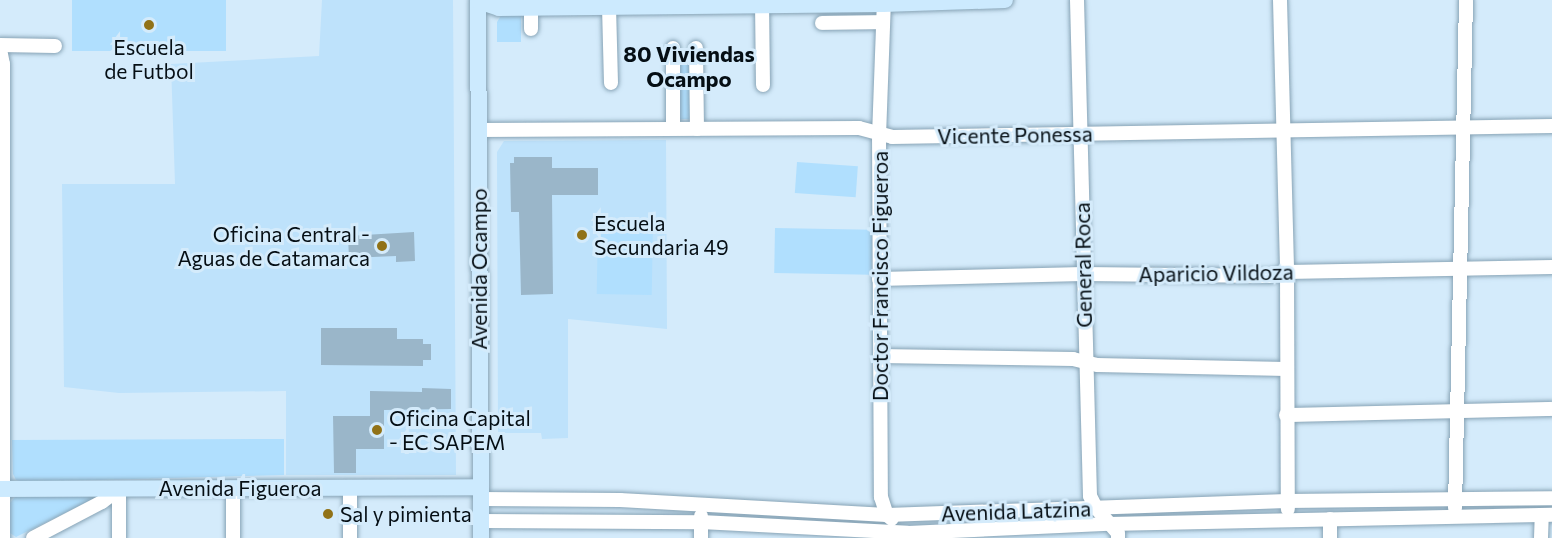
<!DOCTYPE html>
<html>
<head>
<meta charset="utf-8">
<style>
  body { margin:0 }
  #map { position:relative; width:1552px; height:538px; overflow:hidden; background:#d4ebfb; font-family:Commissioner,sans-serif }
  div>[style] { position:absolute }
  .built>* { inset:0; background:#bee2fb }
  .green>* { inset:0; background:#b0dffe; transform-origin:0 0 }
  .building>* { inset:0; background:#9ab6c9 }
  .roads { filter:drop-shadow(0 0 2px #87a3b5) drop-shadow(0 0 2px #87a3b5) }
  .minor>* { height:14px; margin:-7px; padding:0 7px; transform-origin:7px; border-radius:7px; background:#fff }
  .major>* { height:16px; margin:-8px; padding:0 8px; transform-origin:8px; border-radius:8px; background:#cceafe }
  .dots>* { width:16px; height:16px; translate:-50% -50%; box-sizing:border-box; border:3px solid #d4ebfb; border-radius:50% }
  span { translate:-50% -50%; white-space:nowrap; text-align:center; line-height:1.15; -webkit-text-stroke:6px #d4ebfb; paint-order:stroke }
  .poi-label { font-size:21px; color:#050e14 }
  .left { translate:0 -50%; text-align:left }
  .right { translate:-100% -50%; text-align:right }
  .street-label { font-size:21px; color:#050e14 }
  .neighbourhood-label { font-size:22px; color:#050e14; font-weight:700 }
</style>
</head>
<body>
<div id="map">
  <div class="built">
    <div style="clip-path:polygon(322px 0,453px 0,456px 475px,286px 475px,286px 391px,119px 393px,64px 387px,62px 184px,175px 184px,171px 64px,319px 56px)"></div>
    <div style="clip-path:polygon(666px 140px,667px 329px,568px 319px,568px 438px,542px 439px,541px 433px,498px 433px,497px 152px,504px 141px)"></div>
  </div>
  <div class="green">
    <div style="left:72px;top:0;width:154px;height:51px"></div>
    <div style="clip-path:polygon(502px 14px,521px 14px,521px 42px,497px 42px,497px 22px)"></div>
    <div style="left:677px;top:52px;width:14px;height:67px"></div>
    <div style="left:797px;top:162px;width:61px;height:31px;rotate:4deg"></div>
    <div style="left:598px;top:221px;width:55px;height:73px;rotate:1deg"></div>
    <div style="left:775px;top:228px;width:97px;height:45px;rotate:1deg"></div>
    <div style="clip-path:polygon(284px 439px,284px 475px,22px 482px,16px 480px,13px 474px,12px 440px)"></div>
    <div style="clip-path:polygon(15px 497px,95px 496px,97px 497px,16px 537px,10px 533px,10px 503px)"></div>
  </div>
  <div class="building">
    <div style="clip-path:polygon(514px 157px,552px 157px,552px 168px,598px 168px,598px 195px,552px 195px,553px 294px,521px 295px,519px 212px,511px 212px,510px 163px,514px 163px)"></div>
    <div style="clip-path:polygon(414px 232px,415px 261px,396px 262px,396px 256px,349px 258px,348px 236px)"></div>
    <div style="clip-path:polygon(321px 328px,397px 328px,397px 339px,423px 339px,423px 344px,431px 344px,431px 360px,423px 360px,423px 366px,321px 365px)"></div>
    <div style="clip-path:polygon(422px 388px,451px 389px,451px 409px,384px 410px,384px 449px,356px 449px,356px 473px,334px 473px,333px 416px,370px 416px,370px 391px,422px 392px)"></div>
  </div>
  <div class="roads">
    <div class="minor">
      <div style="left:884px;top:0;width:134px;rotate:92.1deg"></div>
      <div style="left:879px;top:134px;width:363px;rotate:89.7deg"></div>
      <div style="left:881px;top:497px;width:19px;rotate:72deg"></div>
      <div style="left:887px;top:515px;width:6px;rotate:39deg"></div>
      <div style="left:1077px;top:0;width:496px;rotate:88.5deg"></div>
      <div style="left:1090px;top:496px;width:13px;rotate:63deg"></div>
      <div style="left:1096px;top:508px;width:33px;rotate:49deg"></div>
      <div style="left:1118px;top:533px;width:5px;rotate:90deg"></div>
      <div style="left:1280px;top:0;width:272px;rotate:88.5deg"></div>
      <div style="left:1287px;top:272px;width:237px;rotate:89.8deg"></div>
      <div style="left:531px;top:7px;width:22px;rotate:90deg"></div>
      <div style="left:822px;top:23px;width:61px;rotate:-0.9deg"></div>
      <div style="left:0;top:45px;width:55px;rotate:1deg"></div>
      <div style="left:673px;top:48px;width:80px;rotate:90deg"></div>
      <div style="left:696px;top:48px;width:81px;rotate:89.3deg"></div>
      <div style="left:0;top:49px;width:15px;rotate:79deg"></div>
      <div style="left:3px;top:64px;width:474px;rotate:90deg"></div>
      <div style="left:611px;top:83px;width:76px;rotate:-91.5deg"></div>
      <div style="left:609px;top:7px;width:8px;rotate:-67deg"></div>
      <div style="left:763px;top:85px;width:79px;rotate:-90.7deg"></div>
      <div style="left:762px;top:6px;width:8px;rotate:-45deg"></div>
      <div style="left:478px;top:130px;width:381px;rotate:-0.3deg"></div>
      <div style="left:859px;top:128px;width:34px;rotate:15deg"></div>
      <div style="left:892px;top:137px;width:660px;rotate:-0.95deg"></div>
      <div style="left:879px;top:279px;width:204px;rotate:-1.4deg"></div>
      <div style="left:1083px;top:274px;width:187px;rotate:0.6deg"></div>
      <div style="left:1270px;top:276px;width:17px;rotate:-13deg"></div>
      <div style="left:1287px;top:272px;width:265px;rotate:-1.1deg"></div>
      <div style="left:880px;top:356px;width:193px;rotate:0.9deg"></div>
      <div style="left:1073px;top:359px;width:25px;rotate:14deg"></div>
      <div style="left:1097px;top:365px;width:189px;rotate:1.2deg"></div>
      <div style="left:1286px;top:415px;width:266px;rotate:-1.3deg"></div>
      <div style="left:350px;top:487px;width:51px;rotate:90deg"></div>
      <div style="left:233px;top:488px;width:50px;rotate:90deg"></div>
      <div style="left:119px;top:489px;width:49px;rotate:90deg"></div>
      <div style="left:480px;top:499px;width:140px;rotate:0.4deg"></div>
      <div style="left:620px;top:500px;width:267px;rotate:3.2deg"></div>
      <div style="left:887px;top:515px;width:400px;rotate:-2deg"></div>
      <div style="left:1287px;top:501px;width:265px;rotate:-0.6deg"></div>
      <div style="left:1455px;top:508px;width:508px;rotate:-88.76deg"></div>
      <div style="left:701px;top:516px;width:22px;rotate:90deg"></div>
      <div style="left:481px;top:521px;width:220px;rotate:0.3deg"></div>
      <div style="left:701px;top:522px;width:207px;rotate:3deg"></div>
      <div style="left:908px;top:533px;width:201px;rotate:-2.6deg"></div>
      <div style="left:1109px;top:524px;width:443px;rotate:-1.2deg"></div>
      <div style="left:33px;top:538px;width:78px;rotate:-27.6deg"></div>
      <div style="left:102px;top:502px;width:21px;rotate:-37deg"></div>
      <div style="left:1330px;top:538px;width:19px;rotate:-90deg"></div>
      <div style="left:1541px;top:538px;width:23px;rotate:-88deg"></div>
    </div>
    <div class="major">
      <div style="left:478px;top:0;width:538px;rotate:89.68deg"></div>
      <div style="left:478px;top:1px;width:22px;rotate:18deg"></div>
      <div style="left:499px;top:8px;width:384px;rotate:-0.6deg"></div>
      <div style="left:883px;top:4px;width:122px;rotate:-1.9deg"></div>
      <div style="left:0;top:489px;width:480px;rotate:-0.2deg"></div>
    </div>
  </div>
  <div class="dots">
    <div style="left:149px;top:25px;background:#917217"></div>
    <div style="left:582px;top:235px;background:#917217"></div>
    <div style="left:382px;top:246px;background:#917217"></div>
    <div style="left:377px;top:430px;background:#917217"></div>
    <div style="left:328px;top:514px;background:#917217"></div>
  </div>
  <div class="poi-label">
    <span style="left:149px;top:59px">Escuela<br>de Futbol</span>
    <span class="left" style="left:594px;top:235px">Escuela<br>Secundaria 49</span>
    <span class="right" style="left:370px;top:246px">Oficina Central -<br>Aguas de Catamarca</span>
    <span class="left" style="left:389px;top:430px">Oficina Capital<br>- EC SAPEM</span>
    <span class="left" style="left:340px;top:514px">Sal y pimienta</span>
  </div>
  <div class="street-label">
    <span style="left:1015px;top:135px;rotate:-1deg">Vicente Ponessa</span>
    <span style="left:1083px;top:265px;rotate:-91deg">General Roca</span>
    <span style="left:479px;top:269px;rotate:-90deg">Avenida Ocampo</span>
    <span style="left:1216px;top:273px;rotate:-1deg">Aparicio Vildoza</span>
    <span style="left:880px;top:276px;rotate:-90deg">Doctor Francisco Figueroa</span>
    <span style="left:240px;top:488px">Avenida Figueroa</span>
    <span style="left:1016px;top:511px;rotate:-2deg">Avenida Latzina</span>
  </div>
  <div class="neighbourhood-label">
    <span style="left:689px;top:66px">80 Viviendas<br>Ocampo</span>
  </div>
</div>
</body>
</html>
